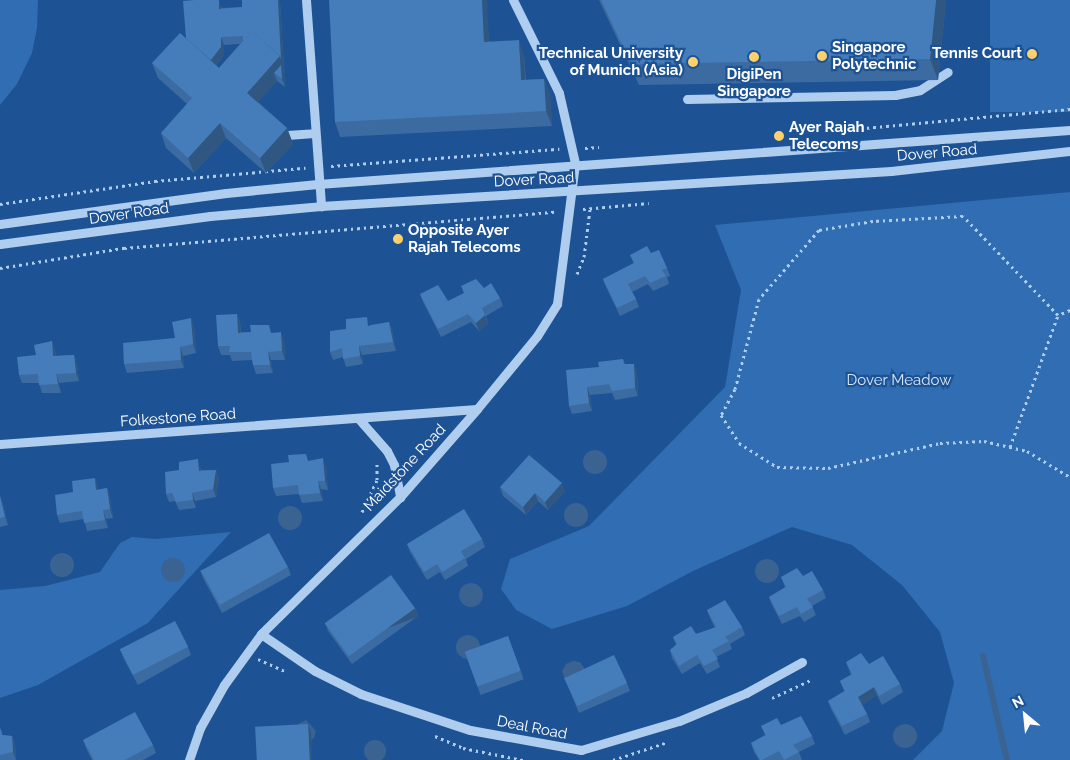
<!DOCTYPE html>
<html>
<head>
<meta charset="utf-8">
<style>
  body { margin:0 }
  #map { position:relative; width:1070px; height:760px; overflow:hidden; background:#1d5394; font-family:Raleway,sans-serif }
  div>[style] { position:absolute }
  .green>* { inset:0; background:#306db2; transform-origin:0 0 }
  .water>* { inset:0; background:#3b6391 }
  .round { border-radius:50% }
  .stream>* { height:6px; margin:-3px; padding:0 3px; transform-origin:3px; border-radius:3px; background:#3b6391 }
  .path>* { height:3px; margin-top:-1.5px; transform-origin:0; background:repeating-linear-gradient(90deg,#afcdef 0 2.5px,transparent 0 6.5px) }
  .minor>* { height:9px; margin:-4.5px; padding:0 4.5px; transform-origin:4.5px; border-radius:4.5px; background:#afcdef }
  .wall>* { inset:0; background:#3b6ba0; transform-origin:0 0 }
  .shaded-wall>* { inset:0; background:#305782; transform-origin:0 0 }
  .building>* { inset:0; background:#457cba; transform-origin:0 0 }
  .dots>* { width:14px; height:14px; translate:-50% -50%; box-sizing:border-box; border:2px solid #1d5394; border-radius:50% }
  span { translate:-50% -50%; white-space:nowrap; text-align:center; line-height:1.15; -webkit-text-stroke:4.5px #1d5394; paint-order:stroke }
  .poi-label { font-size:15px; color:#fff; font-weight:700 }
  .left { translate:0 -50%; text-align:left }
  .right { translate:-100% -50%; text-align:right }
  .street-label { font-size:15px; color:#fff }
  .park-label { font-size:15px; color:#d5e7fa }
  .north { position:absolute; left:1000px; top:690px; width:50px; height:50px; -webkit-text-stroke:4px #1d5394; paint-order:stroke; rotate:332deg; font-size:14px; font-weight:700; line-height:20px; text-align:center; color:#fff }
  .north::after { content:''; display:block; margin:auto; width:18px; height:22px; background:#fff; clip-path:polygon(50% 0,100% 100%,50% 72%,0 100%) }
</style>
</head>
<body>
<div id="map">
  <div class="green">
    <div style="clip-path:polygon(0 0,38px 0,37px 28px,32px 53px,17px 84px,0 105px)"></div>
    <div style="left:990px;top:0;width:80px;height:112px"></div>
    <div style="clip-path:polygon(1070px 192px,1070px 760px,913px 760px,942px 731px,954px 683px,940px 632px,902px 585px,852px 545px,792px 527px,693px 571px,627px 606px,552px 629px,516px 610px,501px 589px,510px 559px,589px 526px,725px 387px,741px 290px,715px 225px)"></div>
    <div style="clip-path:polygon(231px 532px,148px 623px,38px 685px,0 698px,0 590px,45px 586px,100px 572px,120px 543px,132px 537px,156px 539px)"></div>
  </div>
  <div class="water">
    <div class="round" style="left:583px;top:450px;width:24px;height:24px"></div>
    <div class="round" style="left:564px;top:503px;width:24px;height:24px"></div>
    <div class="round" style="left:278px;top:506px;width:24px;height:24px"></div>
    <div class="round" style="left:50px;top:553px;width:24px;height:24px"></div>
    <div class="round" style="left:161px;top:558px;width:24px;height:24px"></div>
    <div class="round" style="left:755px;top:559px;width:24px;height:24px"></div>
    <div class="round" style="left:459px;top:583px;width:24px;height:24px"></div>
    <div class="round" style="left:456px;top:635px;width:24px;height:24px"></div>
    <div style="clip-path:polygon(573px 661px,580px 662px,586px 671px,566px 682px,562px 671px,566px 664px)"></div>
    <div style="clip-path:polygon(306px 720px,316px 731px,314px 738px,308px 743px,293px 727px)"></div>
    <div class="round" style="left:893px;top:724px;width:24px;height:24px"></div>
    <div class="round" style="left:364px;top:740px;width:22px;height:22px"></div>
  </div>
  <div class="stream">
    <div style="left:983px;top:656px;width:107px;rotate:77deg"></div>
  </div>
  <div class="path">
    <div style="left:854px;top:129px;width:217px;rotate:-5.3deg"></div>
    <div style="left:585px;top:148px;width:14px;rotate:-4deg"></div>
    <div style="left:331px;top:166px;width:229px;rotate:-4.3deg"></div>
    <div style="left:0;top:204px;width:157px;rotate:-8.4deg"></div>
    <div style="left:155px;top:181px;width:151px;rotate:-5deg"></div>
    <div style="left:583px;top:209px;width:66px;rotate:-5.2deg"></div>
    <div style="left:0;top:268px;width:126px;rotate:-9.2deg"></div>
    <div style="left:124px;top:248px;width:432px;rotate:-4.8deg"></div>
    <div style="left:577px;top:274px;width:18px;rotate:-68deg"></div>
    <div style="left:584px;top:257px;width:48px;rotate:-82.9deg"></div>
    <div style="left:1070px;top:310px;width:13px;rotate:157deg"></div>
    <div style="left:1058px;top:315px;width:137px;rotate:-133.8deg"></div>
    <div style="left:963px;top:216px;width:90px;rotate:176.8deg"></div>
    <div style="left:873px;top:221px;width:55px;rotate:170.5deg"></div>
    <div style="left:819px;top:230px;width:91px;rotate:131deg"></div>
    <div style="left:759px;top:299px;width:93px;rotate:104.9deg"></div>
    <div style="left:735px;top:389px;width:30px;rotate:118deg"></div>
    <div style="left:721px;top:415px;width:33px;rotate:57deg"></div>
    <div style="left:739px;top:443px;width:45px;rotate:32.3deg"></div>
    <div style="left:777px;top:467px;width:51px;rotate:1.1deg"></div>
    <div style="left:828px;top:468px;width:115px;rotate:-12.6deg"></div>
    <div style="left:940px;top:443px;width:44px;rotate:-2.6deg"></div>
    <div style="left:984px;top:441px;width:44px;rotate:13.1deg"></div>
    <div style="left:1027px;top:451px;width:50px;rotate:31.2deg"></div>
    <div style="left:1010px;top:447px;width:140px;rotate:-70deg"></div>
    <div style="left:362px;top:512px;width:35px;rotate:-65deg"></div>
    <div style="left:377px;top:480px;width:16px;rotate:-90deg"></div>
    <div style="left:258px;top:659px;width:32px;rotate:24deg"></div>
    <div style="left:772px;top:698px;width:43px;rotate:-24.8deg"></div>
    <div style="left:435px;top:736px;width:30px;rotate:23deg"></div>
    <div style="left:463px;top:748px;width:61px;rotate:11.3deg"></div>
    <div style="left:613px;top:760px;width:55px;rotate:-18.1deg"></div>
  </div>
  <div class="minor">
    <div style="left:306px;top:0;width:207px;rotate:85.8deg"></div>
    <div style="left:687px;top:99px;width:208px;rotate:-1.1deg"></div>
    <div style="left:895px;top:95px;width:25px;rotate:-11deg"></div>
    <div style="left:920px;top:90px;width:33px;rotate:-33deg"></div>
    <div style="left:287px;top:135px;width:27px;rotate:-4deg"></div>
    <div style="left:0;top:224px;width:228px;rotate:-7.8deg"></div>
    <div style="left:226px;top:193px;width:92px;rotate:-5.6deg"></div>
    <div style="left:318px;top:184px;width:754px;rotate:-4.11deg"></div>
    <div style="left:0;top:244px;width:212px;rotate:-7.6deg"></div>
    <div style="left:210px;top:216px;width:111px;rotate:-5.1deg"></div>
    <div style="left:321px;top:206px;width:571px;rotate:-3.51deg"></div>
    <div style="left:891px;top:171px;width:180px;rotate:-6.4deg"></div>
    <div style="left:358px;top:418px;width:44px;rotate:48.7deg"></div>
    <div style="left:387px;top:451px;width:16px;rotate:63deg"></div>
    <div style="left:394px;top:465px;width:33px;rotate:79deg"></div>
    <div style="left:0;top:444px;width:478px;rotate:-4.2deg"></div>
    <div style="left:261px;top:634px;width:65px;rotate:34.4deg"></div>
    <div style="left:315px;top:671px;width:51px;rotate:26.6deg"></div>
    <div style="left:361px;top:694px;width:115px;rotate:18.3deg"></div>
    <div style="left:470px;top:730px;width:113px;rotate:10.2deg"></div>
    <div style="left:581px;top:750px;width:102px;rotate:-16.5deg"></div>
    <div style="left:679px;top:721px;width:73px;rotate:-22.7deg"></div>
    <div style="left:746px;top:693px;width:64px;rotate:-29deg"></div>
    <div style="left:189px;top:760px;width:34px;rotate:-71deg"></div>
    <div style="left:200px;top:728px;width:49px;rotate:-60.8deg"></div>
    <div style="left:224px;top:685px;width:63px;rotate:-54deg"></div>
    <div style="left:261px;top:634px;width:195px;rotate:-44.6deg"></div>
    <div style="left:400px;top:497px;width:117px;rotate:-48.8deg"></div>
    <div style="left:477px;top:409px;width:94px;rotate:-50.6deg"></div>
    <div style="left:537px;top:336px;width:38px;rotate:-58deg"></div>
    <div style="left:557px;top:304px;width:142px;rotate:-82.7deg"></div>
    <div style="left:575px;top:163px;width:72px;rotate:-102.9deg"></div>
    <div style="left:559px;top:93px;width:104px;rotate:-116.3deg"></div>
  </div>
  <div class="wall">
    <div style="clip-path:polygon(evenodd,242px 0,280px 0,280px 2px,284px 68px,285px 72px,284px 73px,285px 87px,277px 81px,258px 102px,287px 128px,293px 144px,266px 173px,226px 138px,194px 173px,166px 148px,161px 133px,187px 104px,158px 78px,152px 63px,186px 38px,221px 6px,222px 8px,242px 7px,242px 0,240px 44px,219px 68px,216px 65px,224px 55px,224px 45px,240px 44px)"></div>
    <div style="clip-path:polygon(599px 0,946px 0,938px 80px,639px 85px)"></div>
    <div style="clip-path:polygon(489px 41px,524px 55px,526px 80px,544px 79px,550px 94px,552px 126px,340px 137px,335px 122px)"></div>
    <div style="clip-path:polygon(651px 253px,667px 268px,670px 276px,667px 277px,669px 284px,653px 291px,648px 284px,632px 292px,636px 299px,639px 307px,620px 316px,606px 287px,603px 279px,634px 263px,630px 255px)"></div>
    <div style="clip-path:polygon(484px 288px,500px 298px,503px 306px,486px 316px,488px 324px,479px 331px,471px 322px,441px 337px,423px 302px,420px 294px,448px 301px)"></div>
    <div style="clip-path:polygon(237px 314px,240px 322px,241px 332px,272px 333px,284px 340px,285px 360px,271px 360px,273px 373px,256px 374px,253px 365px,252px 360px,232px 361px,230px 355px,221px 355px,218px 346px)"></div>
    <div style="clip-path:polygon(389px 322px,392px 330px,396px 351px,362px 355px,363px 364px,346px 367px,343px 357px,333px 360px,330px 352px,370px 325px)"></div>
    <div style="clip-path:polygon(194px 326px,196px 353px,183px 356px,184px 368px,127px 373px,124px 364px,175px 338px)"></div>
    <div style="clip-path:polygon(52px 341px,55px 350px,56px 356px,74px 355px,77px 363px,79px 381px,59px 383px,61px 393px,42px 393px,39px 383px,22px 383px,19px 375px,36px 355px)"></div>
    <div style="clip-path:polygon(623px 359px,625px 364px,637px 372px,638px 396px,615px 400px,612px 393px,590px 395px,592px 411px,572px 414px,569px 406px,599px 367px)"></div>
    <div style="clip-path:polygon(308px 461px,326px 466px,328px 490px,321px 489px,323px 501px,302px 503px,299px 494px,276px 496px,273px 488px)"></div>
    <div style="clip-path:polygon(200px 467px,201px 470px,216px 470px,219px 478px,216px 497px,195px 501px,196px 508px,179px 510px,175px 501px,169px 502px,166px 494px,179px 470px)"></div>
    <div style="clip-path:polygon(98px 486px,98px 490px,107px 488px,110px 497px,113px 518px,106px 519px,108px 528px,87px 531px,84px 519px,60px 523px,57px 515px,73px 492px)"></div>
    <div style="clip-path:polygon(500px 487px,565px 491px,548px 510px,538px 501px,526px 515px,503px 496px)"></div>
    <div style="clip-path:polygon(0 496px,3px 504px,8px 525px,0 527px)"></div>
    <div style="clip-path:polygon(482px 539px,485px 547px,466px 559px,468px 566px,445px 580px,440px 572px,427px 580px,410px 552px,407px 544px)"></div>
    <div style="clip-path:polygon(288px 567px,291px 575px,222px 613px,203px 578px,200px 570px)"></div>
    <div style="clip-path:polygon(803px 576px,823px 590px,826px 598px,812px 606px,816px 615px,804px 622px,800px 616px,782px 624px,772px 605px,769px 597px,785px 587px,781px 577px)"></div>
    <div style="clip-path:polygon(415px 608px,418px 616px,352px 664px,328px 631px,325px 623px)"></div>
    <div style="clip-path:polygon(707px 610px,742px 627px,745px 635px,730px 644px,732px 649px,716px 657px,720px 667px,707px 674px,700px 663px,682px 674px,672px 658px,670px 650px,676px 645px,673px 637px,696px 634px,715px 628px,710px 618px)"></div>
    <div style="left:508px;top:636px;width:46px;height:46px;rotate:70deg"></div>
    <div style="clip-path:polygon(188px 647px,191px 655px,138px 685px,124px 659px,121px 651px)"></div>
    <div style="clip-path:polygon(846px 662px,869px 664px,900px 684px,903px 692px,882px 705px,877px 695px,862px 705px,867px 714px,870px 722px,845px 735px,831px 709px,828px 701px,844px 691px,840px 681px,851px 675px)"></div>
    <div style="clip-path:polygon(564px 677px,627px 683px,630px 691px,579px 713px)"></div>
    <div style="clip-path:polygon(781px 725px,812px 736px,815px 744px,799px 752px,802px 760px,759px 760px,754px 752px,751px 743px,765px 735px,761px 726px)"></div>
    <div style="clip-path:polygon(0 727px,3px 735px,12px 736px,15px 744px,16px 760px,0 760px)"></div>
    <div style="clip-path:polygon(83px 740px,153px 745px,156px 753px,143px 760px,92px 760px,86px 748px)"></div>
  </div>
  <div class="shaded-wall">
    <div style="clip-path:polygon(219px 0,221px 6px,222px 17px,219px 9px)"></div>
    <div style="clip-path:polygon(278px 0,280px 0,280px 2px,284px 68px,285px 72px,284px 73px,285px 87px,282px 79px,274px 73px,277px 81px,253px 108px,247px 93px)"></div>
    <div style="clip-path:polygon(482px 0,487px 0,490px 57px,484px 42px)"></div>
    <div style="clip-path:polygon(936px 0,946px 0,938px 80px,930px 59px)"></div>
    <div style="clip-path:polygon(221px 37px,224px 45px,224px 55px,211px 71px,208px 63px)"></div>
    <div style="clip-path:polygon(519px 40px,524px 55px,526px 96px,521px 80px)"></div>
    <div style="clip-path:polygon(544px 79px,550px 94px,552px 126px,546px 111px)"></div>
    <div style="clip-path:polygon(220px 123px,226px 138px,194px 173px,188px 158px)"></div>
    <div style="clip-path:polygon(287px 128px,293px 144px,266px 173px,260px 158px)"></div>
    <div style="clip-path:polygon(237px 314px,240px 322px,241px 341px,238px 333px)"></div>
    <div style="clip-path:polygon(485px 315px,488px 324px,479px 331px,476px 323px)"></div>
    <div style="clip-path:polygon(191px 318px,194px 326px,196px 353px,193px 344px)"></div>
    <div style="clip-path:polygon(389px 322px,392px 330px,396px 351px,393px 342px)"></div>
    <div style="clip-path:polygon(281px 332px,284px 340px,285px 360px,282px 351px)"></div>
    <div style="clip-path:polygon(52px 341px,55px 350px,56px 364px,53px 356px)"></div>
    <div style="clip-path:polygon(359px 346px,362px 355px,363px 364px,360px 356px)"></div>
    <div style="clip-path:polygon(180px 347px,183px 356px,184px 368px,181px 360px)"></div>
    <div style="clip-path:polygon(268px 352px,271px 360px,273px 373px,270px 365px)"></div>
    <div style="clip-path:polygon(74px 355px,77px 363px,79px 381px,76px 373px)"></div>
    <div style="clip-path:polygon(634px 364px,637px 372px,638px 396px,635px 388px)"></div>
    <div style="clip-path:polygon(56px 374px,59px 383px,61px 393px,58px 384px)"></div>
    <div style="clip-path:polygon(587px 387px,590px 395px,592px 411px,589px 403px)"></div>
    <div style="clip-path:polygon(323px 458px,326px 466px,328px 490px,325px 481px)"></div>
    <div style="clip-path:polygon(198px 459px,200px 467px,202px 479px,199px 471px)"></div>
    <div style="clip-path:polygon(216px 470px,219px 478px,216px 497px,213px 489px)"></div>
    <div style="clip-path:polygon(95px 478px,98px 486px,99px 498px,96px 490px)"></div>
    <div style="clip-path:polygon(318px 481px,321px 489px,323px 501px,320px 493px)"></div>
    <div style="clip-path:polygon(562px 483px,565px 491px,548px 510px,545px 502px)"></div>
    <div style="clip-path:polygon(107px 488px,110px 497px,113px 518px,110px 509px)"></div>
    <div style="clip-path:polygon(192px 493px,195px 501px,196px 508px,193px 500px)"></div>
    <div style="clip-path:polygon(535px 493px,538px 501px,526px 515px,523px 507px)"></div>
    <div style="clip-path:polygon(0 496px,3px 504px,8px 525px,5px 517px)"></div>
    <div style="clip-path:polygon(103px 510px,106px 519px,108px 528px,105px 520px)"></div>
    <div style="left:415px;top:608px;width:9px;height:80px;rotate:69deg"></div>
    <div style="clip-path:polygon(874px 687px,877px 695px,861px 706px,858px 697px)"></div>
    <div style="clip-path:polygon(308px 724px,311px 732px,312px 760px,310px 760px)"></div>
    <div style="clip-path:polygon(12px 736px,15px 744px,16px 760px,13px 752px)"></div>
  </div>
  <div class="building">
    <div style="clip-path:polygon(194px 0,219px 0,219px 9px,242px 7px,242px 0,278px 0,281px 60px,280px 56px,252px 31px,243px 41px,243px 36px,221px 37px,221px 47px,211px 60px,186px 38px,183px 1px)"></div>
    <div style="clip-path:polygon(329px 0,482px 0,484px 42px,519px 40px,521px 80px,544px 79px,546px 111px,335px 122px)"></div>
    <div style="clip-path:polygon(601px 0,936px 0,930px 59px,631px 64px)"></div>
    <div style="clip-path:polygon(252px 31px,280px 56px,247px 93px,287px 128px,260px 158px,220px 123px,188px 158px,161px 133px,192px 98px,152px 63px,180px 33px,219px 68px)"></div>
    <div style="clip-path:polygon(281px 65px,282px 79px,274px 73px)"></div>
    <div style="clip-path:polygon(647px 246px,651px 253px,659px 250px,667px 268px,662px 270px,666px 276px,650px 283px,645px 276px,628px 284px,636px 299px,617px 308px,603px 279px,634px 263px,630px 255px)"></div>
    <div style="clip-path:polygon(476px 279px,484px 288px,491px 283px,500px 298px,482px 308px,485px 315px,476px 323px,468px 314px,438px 329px,420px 294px,438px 285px,448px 301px,464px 293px,461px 286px)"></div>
    <div style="clip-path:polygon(237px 314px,238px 333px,251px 332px,250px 325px,269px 325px,271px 333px,281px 332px,282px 351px,268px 352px,270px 365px,253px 365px,251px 352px,229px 352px,230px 346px,218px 346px,216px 315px)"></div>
    <div style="clip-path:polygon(367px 317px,368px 326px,389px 322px,393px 342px,359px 346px,360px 356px,343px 359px,342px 348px,330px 352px,330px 331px,346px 329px,346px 319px)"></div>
    <div style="clip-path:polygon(191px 318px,193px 344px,180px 347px,181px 360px,124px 364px,123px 343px,175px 338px,172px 322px)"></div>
    <div style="clip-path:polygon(52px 341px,53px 356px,74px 355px,76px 373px,56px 374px,58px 384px,39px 385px,38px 374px,19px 375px,17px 357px,36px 355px,34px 345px)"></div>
    <div style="clip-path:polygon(623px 359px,624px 364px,634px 364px,635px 388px,612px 391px,609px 384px,587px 387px,589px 403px,569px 406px,566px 370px,599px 367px,598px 362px)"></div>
    <div style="clip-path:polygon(306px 454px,308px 461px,323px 458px,325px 481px,318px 481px,320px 493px,299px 495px,298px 485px,273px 488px,271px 464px,289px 462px,288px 455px)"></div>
    <div style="clip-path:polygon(529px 455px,562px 483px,545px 502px,535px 493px,523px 507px,500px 487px)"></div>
    <div style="clip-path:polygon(198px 459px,199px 471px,216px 470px,213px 489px,192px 493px,193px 500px,176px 502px,172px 493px,166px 494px,165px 472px,179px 470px,179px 462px)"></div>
    <div style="clip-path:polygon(95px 478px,96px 490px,107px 488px,110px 509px,103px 510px,105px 520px,84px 523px,82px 511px,57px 515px,55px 495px,73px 492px,72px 481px)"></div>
    <div style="clip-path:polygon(0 496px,5px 517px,0 518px)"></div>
    <div style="clip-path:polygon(464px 509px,482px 539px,461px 551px,465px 558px,442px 572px,437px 564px,424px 572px,407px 544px)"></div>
    <div style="left:269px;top:533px;width:39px;height:78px;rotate:61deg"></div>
    <div style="clip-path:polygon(797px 568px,803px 576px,812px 571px,823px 590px,807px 599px,813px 607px,801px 614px,797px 607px,779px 616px,769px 597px,786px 587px,781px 577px)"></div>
    <div style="left:391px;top:575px;width:41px;height:82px;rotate:54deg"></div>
    <div style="clip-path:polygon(725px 600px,742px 627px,725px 637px,729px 641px,712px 650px,718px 659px,704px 666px,697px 655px,679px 666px,670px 650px,677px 644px,673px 637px,691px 626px,696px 634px,716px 627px,707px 610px)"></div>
    <div style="left:175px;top:621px;width:29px;height:62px;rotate:63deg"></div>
    <div style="left:508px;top:636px;width:37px;height:46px;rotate:70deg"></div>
    <div style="clip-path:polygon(861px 653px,869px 664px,883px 656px,900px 684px,879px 696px,874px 687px,858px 697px,867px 714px,842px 726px,828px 701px,845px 691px,840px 681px,852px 674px,846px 662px)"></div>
    <div style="left:614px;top:655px;width:31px;height:55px;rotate:65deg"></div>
    <div style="clip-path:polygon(135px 712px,153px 745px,125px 760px,94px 760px,83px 740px)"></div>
    <div style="clip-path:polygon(801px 716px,812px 736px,793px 745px,799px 752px,784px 760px,779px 751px,762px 760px,760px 760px,751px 743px,766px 735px,761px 726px,777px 718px,781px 725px)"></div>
    <div style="left:308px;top:724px;width:36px;height:53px;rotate:87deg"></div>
    <div style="clip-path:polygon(0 728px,2px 735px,12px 736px,13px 752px,0 755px)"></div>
  </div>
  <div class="dots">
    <div style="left:1032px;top:54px;background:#fed16d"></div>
    <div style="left:822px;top:56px;background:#fed16d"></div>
    <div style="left:754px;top:57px;background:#fed16d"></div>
    <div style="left:693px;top:62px;background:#fed16d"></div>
    <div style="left:779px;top:136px;background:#fed16d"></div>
    <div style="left:398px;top:239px;background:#fed16d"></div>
  </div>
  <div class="poi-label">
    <span class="left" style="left:832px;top:56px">Singapore<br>Polytechnic</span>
    <span class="right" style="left:683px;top:62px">Technical University<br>of Munich (Asia)</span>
    <span class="right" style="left:1022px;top:54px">Tennis Court</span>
    <span style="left:754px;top:83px">DigiPen<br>Singapore</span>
    <span class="left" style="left:789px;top:136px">Ayer Rajah<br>Telecoms</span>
    <span class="left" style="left:408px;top:239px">Opposite Ayer<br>Rajah Telecoms</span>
  </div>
  <div class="street-label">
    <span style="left:937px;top:153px;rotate:-5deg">Dover Road</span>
    <span style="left:534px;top:180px;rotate:-3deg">Dover Road</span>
    <span style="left:129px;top:214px;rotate:-8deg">Dover Road</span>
    <span style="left:178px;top:418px;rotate:-4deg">Folkestone Road</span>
    <span style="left:405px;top:468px;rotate:-47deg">Maidstone Road</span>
    <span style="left:532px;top:728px;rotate:11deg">Deal Road</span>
  </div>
  <div class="park-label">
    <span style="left:899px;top:381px">Dover Meadow</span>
  </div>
  <div class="north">N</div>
</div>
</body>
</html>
